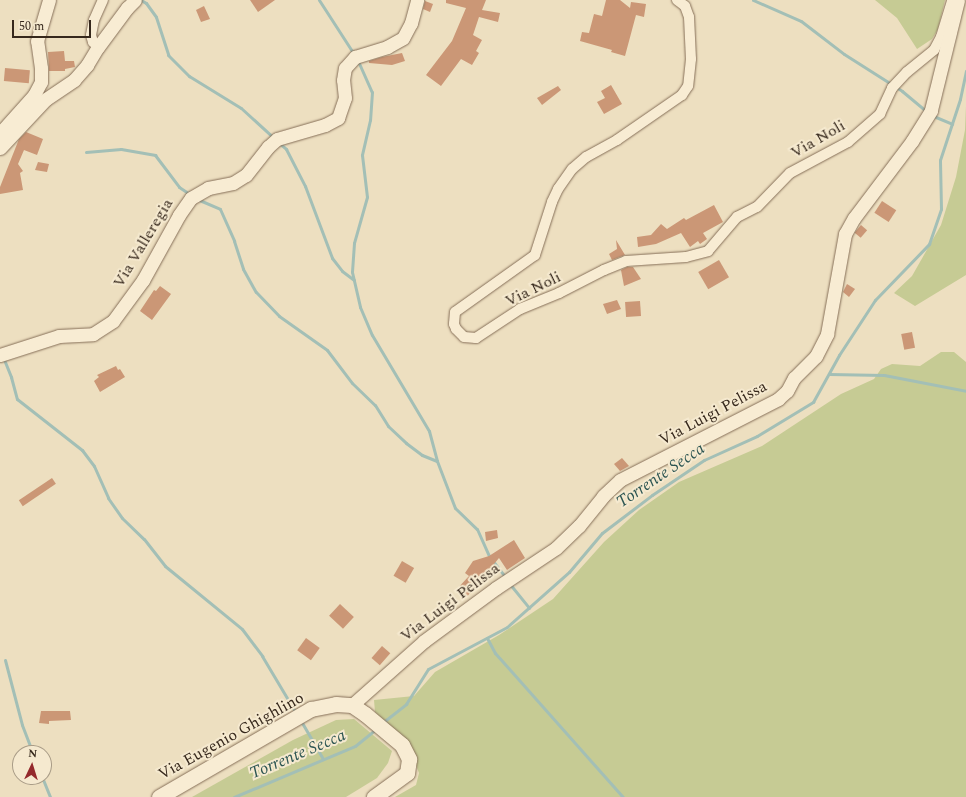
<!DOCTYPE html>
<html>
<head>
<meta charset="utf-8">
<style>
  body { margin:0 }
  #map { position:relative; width:966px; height:797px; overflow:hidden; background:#eddfc0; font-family:Spectral,serif }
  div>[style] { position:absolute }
  .green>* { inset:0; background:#c6cb94 }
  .stream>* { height:3px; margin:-1.5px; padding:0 1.5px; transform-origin:1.5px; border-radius:1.5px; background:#a3bfb6 }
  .building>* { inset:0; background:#cb9776; transform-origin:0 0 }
  .roads { filter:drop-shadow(0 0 1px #866f58) drop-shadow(0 0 1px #866f58) }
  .minor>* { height:10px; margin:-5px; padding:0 5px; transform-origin:5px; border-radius:5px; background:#f8ecd3 }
  .tertiary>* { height:13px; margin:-6.5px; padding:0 6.5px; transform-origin:6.5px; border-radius:6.5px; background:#f8ecd3 }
  .secondary>* { height:15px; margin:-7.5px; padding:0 7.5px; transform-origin:7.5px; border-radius:7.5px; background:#f8ecd3 }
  span { translate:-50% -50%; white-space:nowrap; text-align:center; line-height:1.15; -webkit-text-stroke:4px #f5e9cf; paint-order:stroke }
  .street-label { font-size:16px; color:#36281c }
  .water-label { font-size:17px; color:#2c5552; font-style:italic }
  .north { position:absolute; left:12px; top:745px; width:40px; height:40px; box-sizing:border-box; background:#f5e9cf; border:1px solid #a99c87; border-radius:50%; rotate:4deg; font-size:11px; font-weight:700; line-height:16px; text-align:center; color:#36281c }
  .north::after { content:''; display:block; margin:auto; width:14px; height:18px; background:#94292c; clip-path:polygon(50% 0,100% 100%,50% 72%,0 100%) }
  .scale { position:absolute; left:12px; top:20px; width:79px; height:18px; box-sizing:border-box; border:2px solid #36281c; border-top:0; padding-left:5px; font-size:12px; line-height:14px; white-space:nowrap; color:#36281c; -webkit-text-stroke:3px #f5e9cf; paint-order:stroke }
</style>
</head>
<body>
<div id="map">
  <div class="green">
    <div style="clip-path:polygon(875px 0,945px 0,938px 29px,932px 39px,917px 49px,897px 18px)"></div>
    <div style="clip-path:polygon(966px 106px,966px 275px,915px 306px,894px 293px,912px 276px,941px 225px,956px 177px,965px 130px)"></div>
    <div style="clip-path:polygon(941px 352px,954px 352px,966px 362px,966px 797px,395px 797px,416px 785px,419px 773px,409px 747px,375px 712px,374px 700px,414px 696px,435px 672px,499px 635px,553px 599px,604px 542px,639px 510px,679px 482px,762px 446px,841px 394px,874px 379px,881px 369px,892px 364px,920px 366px)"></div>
    <div style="clip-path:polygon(354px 719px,392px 751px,388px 763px,377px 778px,346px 797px,192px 797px,293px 740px,336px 720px)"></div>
  </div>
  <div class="stream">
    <div style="left:141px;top:0;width:6px;rotate:31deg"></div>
    <div style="left:146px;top:3px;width:17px;rotate:54deg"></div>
    <div style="left:156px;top:17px;width:40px;rotate:72deg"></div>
    <div style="left:168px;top:55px;width:30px;rotate:45deg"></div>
    <div style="left:189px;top:76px;width:61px;rotate:31.6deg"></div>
    <div style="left:241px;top:108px;width:45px;rotate:42.3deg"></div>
    <div style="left:319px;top:0;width:64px;rotate:57.1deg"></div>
    <div style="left:753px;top:0;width:52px;rotate:23.6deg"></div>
    <div style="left:801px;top:21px;width:54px;rotate:37.5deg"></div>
    <div style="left:844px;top:54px;width:69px;rotate:32.5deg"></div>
    <div style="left:902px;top:91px;width:33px;rotate:40deg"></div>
    <div style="left:358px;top:61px;width:34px;rotate:66deg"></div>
    <div style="left:372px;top:92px;width:28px;rotate:94deg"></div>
    <div style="left:370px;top:120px;width:36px;rotate:103deg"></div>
    <div style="left:362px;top:155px;width:42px;rotate:83.2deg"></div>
    <div style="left:367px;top:197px;width:48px;rotate:105.8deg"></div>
    <div style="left:354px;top:243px;width:29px;rotate:94deg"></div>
    <div style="left:352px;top:272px;width:36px;rotate:77deg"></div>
    <div style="left:360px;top:307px;width:30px;rotate:67deg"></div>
    <div style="left:372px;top:335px;width:112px;rotate:59.3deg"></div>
    <div style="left:429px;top:431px;width:31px;rotate:75deg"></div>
    <div style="left:437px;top:461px;width:50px;rotate:69deg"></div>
    <div style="left:455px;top:508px;width:30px;rotate:44deg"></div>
    <div style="left:477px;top:529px;width:30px;rotate:66deg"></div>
    <div style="left:489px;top:556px;width:28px;rotate:52deg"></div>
    <div style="left:931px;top:115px;width:23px;rotate:23deg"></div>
    <div style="left:278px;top:142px;width:11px;rotate:41deg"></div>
    <div style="left:286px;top:149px;width:42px;rotate:62.8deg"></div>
    <div style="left:305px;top:186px;width:77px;rotate:69.4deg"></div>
    <div style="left:332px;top:258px;width:16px;rotate:52deg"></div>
    <div style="left:342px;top:271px;width:15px;rotate:37deg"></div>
    <div style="left:86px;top:152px;width:35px;rotate:-5deg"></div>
    <div style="left:121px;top:149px;width:35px;rotate:10deg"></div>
    <div style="left:155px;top:155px;width:40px;rotate:53deg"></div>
    <div style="left:179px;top:187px;width:14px;rotate:34deg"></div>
    <div style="left:197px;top:199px;width:25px;rotate:23deg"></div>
    <div style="left:220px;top:209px;width:35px;rotate:66deg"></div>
    <div style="left:234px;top:241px;width:29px;rotate:72deg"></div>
    <div style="left:243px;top:269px;width:26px;rotate:61deg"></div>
    <div style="left:256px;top:292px;width:33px;rotate:46deg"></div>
    <div style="left:279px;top:316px;width:59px;rotate:35.3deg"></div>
    <div style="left:327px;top:350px;width:41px;rotate:52.9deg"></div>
    <div style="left:352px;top:383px;width:32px;rotate:44deg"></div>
    <div style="left:375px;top:405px;width:25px;rotate:58deg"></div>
    <div style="left:388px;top:426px;width:25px;rotate:43deg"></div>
    <div style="left:406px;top:443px;width:20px;rotate:37deg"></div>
    <div style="left:422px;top:455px;width:16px;rotate:22deg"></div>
    <div style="left:3px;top:357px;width:22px;rotate:68deg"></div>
    <div style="left:11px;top:377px;width:23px;rotate:75deg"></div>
    <div style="left:17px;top:399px;width:83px;rotate:38.1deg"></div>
    <div style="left:82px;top:450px;width:20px;rotate:53deg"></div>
    <div style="left:94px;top:466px;width:35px;rotate:66deg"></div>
    <div style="left:108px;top:498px;width:24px;rotate:55deg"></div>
    <div style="left:122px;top:518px;width:30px;rotate:44deg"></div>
    <div style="left:144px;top:539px;width:34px;rotate:52deg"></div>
    <div style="left:165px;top:566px;width:99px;rotate:39.3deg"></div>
    <div style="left:242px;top:629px;width:34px;rotate:53deg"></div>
    <div style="left:262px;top:656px;width:66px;rotate:59.2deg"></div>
    <div style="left:829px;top:374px;width:55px;rotate:1deg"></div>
    <div style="left:884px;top:375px;width:84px;rotate:11deg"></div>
    <div style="left:509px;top:583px;width:32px;rotate:51deg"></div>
    <div style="left:487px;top:638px;width:17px;rotate:62deg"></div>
    <div style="left:495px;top:653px;width:193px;rotate:48.4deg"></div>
    <div style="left:5px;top:660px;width:67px;rotate:75.3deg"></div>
    <div style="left:22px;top:725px;width:30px;rotate:69deg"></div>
    <div style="left:301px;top:721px;width:44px;rotate:59.9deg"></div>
    <div style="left:382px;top:723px;width:31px;rotate:-38deg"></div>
    <div style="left:406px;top:704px;width:41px;rotate:-57.8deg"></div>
    <div style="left:428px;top:669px;width:89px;rotate:-28deg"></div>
    <div style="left:507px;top:627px;width:83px;rotate:-41.6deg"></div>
    <div style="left:569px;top:572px;width:51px;rotate:-49.8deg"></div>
    <div style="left:602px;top:533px;width:63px;rotate:-37.2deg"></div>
    <div style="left:652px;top:495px;width:63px;rotate:-33.9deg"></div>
    <div style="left:704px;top:460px;width:58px;rotate:-24.4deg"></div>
    <div style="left:757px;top:436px;width:66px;rotate:-31.3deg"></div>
    <div style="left:813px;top:402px;width:54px;rotate:-61deg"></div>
    <div style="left:839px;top:355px;width:66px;rotate:-56.8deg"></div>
    <div style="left:875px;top:300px;width:78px;rotate:-46deg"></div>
    <div style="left:929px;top:244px;width:37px;rotate:-71deg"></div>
    <div style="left:941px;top:209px;width:49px;rotate:-91.2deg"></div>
    <div style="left:940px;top:160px;width:64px;rotate:-71.8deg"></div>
    <div style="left:960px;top:99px;width:29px;rotate:-78deg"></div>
    <div style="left:42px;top:777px;width:22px;rotate:68deg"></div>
    <div style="left:234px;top:797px;width:131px;rotate:-22.9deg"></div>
    <div style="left:355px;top:746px;width:28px;rotate:-39deg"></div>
  </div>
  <div class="building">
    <div style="clip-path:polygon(250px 0,275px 0,258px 12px)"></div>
    <div style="clip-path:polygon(446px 0,486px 0,482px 10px,500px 13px,498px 22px,479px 17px,473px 35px,482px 40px,476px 51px,479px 53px,472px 65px,461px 59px,441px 86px,426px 75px,452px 41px,466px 8px,446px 3px)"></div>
    <div style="clip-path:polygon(606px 0,620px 0,630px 8px,631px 2px,646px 4px,644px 17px,636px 15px,625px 56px,611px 52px,612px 50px,580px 41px,582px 32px,589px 33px,594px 14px,602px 16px)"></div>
    <div style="clip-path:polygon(425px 1px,433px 4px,430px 12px,423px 9px)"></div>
    <div style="clip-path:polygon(204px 6px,210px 19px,201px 22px,196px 10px)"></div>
    <div style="clip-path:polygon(64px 51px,65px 61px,74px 61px,75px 67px,65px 69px,65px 71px,49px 71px,48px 52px)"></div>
    <div style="clip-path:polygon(402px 53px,405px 61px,392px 65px,369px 63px,369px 61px,382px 57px)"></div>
    <div style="left:5px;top:68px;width:25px;height:13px;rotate:5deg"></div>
    <div style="clip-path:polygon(611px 85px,622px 104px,604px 114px,597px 102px,605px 98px,601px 91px)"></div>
    <div style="clip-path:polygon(558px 86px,561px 90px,542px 105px,537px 98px)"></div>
    <div style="clip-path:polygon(26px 132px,43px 139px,37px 155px,24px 150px,18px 164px,23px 171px,20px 173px,23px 190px,0 194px,0 187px,19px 139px)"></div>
    <div style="clip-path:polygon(38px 162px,49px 164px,47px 172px,35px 170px)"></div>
    <div style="left:882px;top:201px;width:17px;height:14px;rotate:33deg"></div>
    <div style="clip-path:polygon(714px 205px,723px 222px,703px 233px,707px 239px,700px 244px,698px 241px,690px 247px,681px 233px,656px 244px,638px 247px,637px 237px,651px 235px,661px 224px,667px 229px,684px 218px,686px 220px)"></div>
    <div style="left:861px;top:225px;width:8px;height:10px;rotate:40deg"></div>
    <div style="clip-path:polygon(616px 240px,625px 255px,612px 260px,609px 254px,617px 249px)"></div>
    <div style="left:719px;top:260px;width:20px;height:24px;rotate:60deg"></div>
    <div style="clip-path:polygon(627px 267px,633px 267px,641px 279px,624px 286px,621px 270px)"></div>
    <div style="clip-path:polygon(847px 284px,855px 289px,849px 297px,843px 292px)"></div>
    <div style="clip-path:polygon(160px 286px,171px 294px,152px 320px,140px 311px,154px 290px,156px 291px)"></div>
    <div style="clip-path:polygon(617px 300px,621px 309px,607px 314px,603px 304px)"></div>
    <div style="left:640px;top:301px;width:15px;height:15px;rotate:86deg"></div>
    <div style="left:912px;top:332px;width:16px;height:11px;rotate:79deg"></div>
    <div style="clip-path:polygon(116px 366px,118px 370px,120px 369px,125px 377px,100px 392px,94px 381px,99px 377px,97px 375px)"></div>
    <div style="clip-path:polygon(622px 458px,629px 466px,620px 471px,614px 464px)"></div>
    <div style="left:52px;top:478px;width:7px;height:40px;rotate:56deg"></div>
    <div style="clip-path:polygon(497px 530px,498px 538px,486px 541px,485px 532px)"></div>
    <div style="clip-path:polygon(514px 540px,525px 558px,507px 570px,499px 558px,465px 599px,456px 590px,469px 576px,465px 573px,473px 561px,489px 556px)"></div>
    <div style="left:402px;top:561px;width:14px;height:17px;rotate:30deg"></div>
    <div style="left:340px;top:604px;width:19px;height:16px;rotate:43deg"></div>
    <div style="left:306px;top:638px;width:17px;height:15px;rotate:36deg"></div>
    <div style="left:382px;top:646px;width:11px;height:16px;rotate:41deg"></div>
    <div style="clip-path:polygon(41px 711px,70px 711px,71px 720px,49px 721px,49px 724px,39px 723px)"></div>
  </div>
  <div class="roads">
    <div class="minor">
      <div style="left:677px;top:0;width:10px;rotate:37deg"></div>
      <div style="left:685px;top:6px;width:12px;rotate:70deg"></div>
      <div style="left:689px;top:17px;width:42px;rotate:87.3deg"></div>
      <div style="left:691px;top:59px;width:27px;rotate:96deg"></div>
      <div style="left:688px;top:86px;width:11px;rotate:124deg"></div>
      <div style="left:682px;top:95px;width:79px;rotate:145.3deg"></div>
      <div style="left:617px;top:140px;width:35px;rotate:151deg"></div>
      <div style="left:586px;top:157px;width:18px;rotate:139deg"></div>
      <div style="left:572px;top:169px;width:24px;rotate:125deg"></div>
      <div style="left:558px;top:189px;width:14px;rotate:115deg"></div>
      <div style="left:552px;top:202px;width:56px;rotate:107.8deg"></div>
      <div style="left:535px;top:255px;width:98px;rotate:144.5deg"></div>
      <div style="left:455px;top:312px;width:12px;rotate:95deg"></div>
      <div style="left:454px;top:324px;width:5px;rotate:68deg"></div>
      <div style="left:456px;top:329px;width:11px;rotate:45deg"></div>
      <div style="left:464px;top:337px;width:12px;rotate:5deg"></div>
      <div style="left:476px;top:338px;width:53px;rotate:-33.4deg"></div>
      <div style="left:520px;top:309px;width:42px;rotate:-22.3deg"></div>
      <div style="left:559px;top:293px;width:51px;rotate:-27.1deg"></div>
      <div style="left:604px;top:270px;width:24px;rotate:-22deg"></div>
      <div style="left:626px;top:261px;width:60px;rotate:-3.8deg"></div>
      <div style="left:686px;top:257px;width:23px;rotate:-15deg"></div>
      <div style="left:708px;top:251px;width:45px;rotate:-49.5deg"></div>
      <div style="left:737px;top:217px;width:22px;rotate:-27deg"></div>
      <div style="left:757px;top:207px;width:47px;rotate:-45.9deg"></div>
      <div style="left:790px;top:173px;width:66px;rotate:-28.1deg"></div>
      <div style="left:848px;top:142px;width:43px;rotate:-41.2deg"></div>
      <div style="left:880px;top:114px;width:29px;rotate:-65deg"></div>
      <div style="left:892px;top:88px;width:22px;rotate:-47deg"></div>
      <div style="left:907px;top:72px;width:35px;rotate:-39deg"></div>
      <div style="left:934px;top:50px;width:15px;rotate:-62deg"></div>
      <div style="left:941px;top:37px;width:39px;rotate:-73deg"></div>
      <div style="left:98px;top:47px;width:7px;rotate:-135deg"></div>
      <div style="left:93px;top:42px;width:7px;rotate:-106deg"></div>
      <div style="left:91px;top:35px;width:15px;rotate:-79deg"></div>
      <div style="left:94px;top:20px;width:22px;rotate:-66deg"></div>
    </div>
    <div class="tertiary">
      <div style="left:0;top:133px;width:51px;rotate:-48.2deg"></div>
      <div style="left:34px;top:95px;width:15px;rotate:-62deg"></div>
      <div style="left:41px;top:82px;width:14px;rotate:-90deg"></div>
      <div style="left:41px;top:68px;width:27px;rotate:-98deg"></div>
      <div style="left:37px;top:41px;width:43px;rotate:-73.7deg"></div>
      <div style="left:0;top:148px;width:67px;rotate:-46.8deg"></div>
      <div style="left:46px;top:99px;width:34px;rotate:-34deg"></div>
      <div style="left:74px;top:80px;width:20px;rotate:-49deg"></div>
      <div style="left:87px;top:65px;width:21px;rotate:-59deg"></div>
      <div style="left:98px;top:47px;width:49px;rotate:-53.4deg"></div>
      <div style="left:127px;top:8px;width:11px;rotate:-45deg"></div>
      <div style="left:0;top:355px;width:62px;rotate:-17.9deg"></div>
      <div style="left:59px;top:336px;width:34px;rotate:-3deg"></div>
      <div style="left:93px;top:334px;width:24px;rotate:-33deg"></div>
      <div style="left:113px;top:321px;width:51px;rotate:-53.8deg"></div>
      <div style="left:143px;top:280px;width:74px;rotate:-61deg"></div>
      <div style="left:179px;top:215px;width:21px;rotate:-55deg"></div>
      <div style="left:191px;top:198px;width:20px;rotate:-30deg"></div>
      <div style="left:208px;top:188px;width:25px;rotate:-11deg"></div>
      <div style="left:233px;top:183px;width:15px;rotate:-32deg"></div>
      <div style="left:246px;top:175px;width:36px;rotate:-52deg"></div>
      <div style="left:268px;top:147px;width:12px;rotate:-42deg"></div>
      <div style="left:277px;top:139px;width:50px;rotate:-16.3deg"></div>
      <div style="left:325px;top:125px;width:15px;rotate:-28deg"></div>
      <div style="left:338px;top:118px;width:21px;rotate:-71deg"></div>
      <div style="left:345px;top:98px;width:18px;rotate:-96deg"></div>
      <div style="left:343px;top:80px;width:12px;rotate:-81deg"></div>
      <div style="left:345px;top:68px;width:15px;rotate:-48deg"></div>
      <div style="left:355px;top:57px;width:34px;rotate:-17deg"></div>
      <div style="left:387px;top:47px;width:18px;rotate:-29deg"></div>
      <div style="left:403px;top:38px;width:17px;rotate:-62deg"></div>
      <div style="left:411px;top:23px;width:24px;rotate:-75deg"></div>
      <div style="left:352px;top:705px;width:96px;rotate:-41.6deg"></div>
      <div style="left:424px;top:641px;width:89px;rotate:-36.4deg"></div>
      <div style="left:496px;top:588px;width:72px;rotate:-33.7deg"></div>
      <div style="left:556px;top:548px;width:32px;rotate:-44deg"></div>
      <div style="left:579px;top:526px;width:38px;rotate:-51deg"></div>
      <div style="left:603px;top:496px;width:23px;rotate:-43deg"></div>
      <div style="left:620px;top:480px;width:178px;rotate:-27.1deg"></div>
      <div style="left:778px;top:399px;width:12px;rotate:-42deg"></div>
      <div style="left:787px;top:391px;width:15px;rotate:-62deg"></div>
      <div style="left:794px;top:378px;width:31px;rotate:-45deg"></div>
      <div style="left:816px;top:356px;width:25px;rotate:-63deg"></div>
      <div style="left:827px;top:334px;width:102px;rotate:-79.8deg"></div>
      <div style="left:845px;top:234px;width:18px;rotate:-61deg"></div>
      <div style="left:854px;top:218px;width:96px;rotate:-53deg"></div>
      <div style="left:912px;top:141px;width:36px;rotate:-58deg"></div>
      <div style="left:931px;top:110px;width:113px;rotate:-76.2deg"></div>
    </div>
    <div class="secondary">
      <div style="left:159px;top:797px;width:176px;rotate:-30.1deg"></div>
      <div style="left:311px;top:709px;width:25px;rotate:-11deg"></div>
      <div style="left:336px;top:704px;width:16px;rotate:4deg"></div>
      <div style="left:352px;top:705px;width:16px;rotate:35deg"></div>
      <div style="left:365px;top:714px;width:48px;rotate:40deg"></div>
      <div style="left:402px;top:745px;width:16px;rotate:63deg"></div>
      <div style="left:409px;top:759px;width:14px;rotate:98deg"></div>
      <div style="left:407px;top:773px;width:41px;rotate:144deg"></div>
    </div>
  </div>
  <div class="street-label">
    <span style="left:818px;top:139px;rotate:-30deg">Via Noli</span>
    <span style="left:143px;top:243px;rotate:-59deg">Via Valleregia</span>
    <span style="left:533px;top:289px;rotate:-26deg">Via Noli</span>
    <span style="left:713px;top:413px;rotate:-28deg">Via Luigi Pelissa</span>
    <span style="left:450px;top:602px;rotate:-37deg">Via Luigi Pelissa</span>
    <span style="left:231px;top:736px;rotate:-29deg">Via Eugenio Ghighlino</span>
  </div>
  <div class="water-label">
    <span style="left:661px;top:476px;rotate:-34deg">Torrente Secca</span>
    <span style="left:298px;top:755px;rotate:-23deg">Torrente Secca</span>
  </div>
  <div class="north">N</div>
  <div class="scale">50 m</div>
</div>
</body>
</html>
